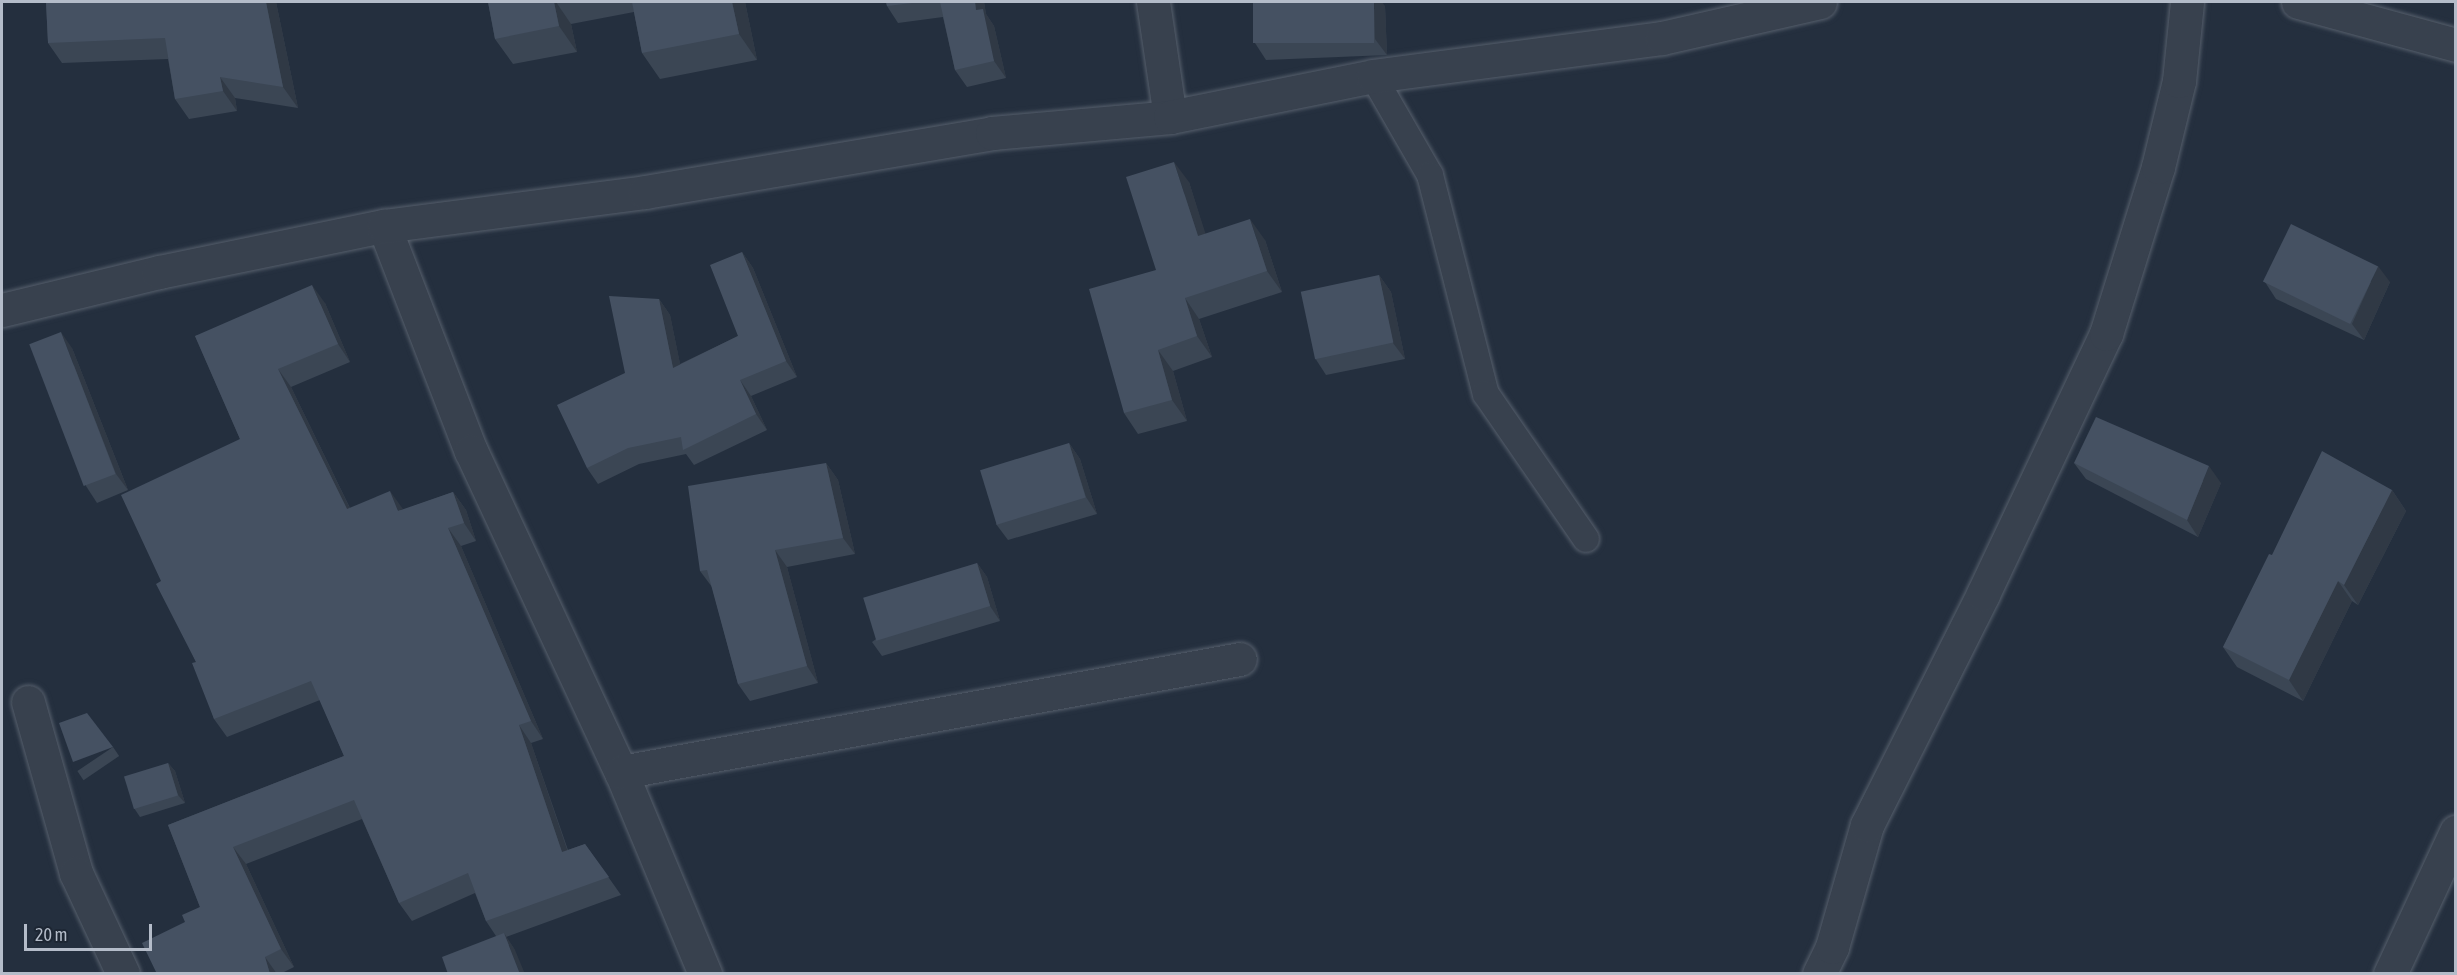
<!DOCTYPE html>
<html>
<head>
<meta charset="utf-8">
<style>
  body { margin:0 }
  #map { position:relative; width:2457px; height:975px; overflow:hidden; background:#242f3e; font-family:"Asap Condensed",sans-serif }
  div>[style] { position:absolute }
  .roads { filter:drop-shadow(0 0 2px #565f6c) drop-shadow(0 0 2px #565f6c) }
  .lane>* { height:26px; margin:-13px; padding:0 13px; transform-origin:13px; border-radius:13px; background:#38414e }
  .street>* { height:33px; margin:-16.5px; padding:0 16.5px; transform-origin:16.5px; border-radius:16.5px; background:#38414e }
  .wall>* { inset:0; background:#3b4654; transform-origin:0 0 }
  .shaded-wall>* { inset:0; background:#303945 }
  .building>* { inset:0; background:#455162; transform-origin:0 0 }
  span { translate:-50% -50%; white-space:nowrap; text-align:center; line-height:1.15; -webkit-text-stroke:4.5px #1d2633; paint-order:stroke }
  .frame { position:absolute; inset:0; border:3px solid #b4bcc9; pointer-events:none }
  .scale { position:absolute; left:24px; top:924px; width:128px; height:27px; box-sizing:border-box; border:3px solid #b4bcc9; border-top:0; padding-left:8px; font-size:18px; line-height:21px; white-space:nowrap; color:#b4bcc9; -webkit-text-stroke:4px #1d2633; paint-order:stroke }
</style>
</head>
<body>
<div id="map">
  <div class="roads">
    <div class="lane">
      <div style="left:1373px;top:76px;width:114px;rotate:60.1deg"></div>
      <div style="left:1430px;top:175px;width:226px;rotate:75.7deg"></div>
      <div style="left:1486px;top:394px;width:176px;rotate:55.4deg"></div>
    </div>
    <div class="street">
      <div style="left:1153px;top:2px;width:116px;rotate:81.6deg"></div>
      <div style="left:2298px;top:2px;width:164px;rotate:15.2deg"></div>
      <div style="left:384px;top:226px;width:241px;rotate:68.9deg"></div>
      <div style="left:471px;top:451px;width:354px;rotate:65deg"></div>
      <div style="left:621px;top:772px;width:219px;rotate:67.4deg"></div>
      <div style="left:2px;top:310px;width:162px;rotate:-13.6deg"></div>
      <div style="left:159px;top:272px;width:230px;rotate:-11.6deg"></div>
      <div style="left:384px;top:226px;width:263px;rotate:-7.4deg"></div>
      <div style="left:645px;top:192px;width:352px;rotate:-9.6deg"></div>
      <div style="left:992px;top:133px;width:179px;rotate:-5.1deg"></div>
      <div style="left:1170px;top:117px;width:207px;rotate:-11.4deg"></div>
      <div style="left:1373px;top:76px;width:291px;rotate:-7.5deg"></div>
      <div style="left:1662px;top:38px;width:162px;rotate:-12.8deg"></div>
      <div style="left:28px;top:702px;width:178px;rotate:74.3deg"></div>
      <div style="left:76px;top:873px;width:111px;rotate:65deg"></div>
      <div style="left:621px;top:772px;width:629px;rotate:-10.35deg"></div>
      <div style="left:1819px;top:974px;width:30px;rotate:-64deg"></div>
      <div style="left:1832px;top:947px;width:127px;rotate:-74deg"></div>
      <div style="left:1867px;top:825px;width:258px;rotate:-63.3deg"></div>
      <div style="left:1983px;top:594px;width:288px;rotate:-64.7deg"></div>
      <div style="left:2106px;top:334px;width:175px;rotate:-72.7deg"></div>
      <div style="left:2158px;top:167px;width:89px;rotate:-76.3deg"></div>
      <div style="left:2179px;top:81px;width:79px;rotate:-84.2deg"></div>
      <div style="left:2390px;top:974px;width:157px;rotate:-65.1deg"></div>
    </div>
  </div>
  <div class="wall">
    <div style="clip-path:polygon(46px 2px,276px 2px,298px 108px,235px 98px,237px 111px,189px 119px,175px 99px,168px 59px,62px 63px,48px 43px)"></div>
    <div style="clip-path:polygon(488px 2px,745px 2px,757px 60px,660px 79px,642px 53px,634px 12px,571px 24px,577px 52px,513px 64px,495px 39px)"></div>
    <div style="clip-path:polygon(886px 2px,984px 2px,986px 14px,994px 26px,1006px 78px,967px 87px,955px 70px,943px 17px,898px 23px,887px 6px)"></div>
    <div style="clip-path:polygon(1385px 6px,1387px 55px,1266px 60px,1255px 43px)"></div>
    <div style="clip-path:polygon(1189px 182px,1205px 234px,1265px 240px,1282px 292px,1199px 319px,1212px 357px,1173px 371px,1187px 421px,1138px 434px,1124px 413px,1156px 270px)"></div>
    <div style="clip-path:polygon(742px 252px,753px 268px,797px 377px,751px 396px,767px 430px,694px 465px,686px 454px,639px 464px,598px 484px,587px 468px,625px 373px,659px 299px,670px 315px,680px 364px,738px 336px)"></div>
    <div style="clip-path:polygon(1379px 275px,1391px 292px,1405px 359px,1326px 375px,1315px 358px)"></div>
    <div style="clip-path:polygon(2265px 282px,2390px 282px,2364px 340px,2276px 299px)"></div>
    <div style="clip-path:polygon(325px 303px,350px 362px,291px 387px,350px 508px,403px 510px,453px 492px,466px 510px,476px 541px,461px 546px,543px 739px,531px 743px,568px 850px,585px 844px,621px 895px,506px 937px,515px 950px,496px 936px,486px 921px,475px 893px,412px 921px,399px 903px,362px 819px,246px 864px,294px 967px,280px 974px,157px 974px,185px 922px,200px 907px,168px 825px,344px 756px,320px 700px,227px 737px,214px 719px,196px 662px,161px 581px,240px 439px,195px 336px)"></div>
    <div style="clip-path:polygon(72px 348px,128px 490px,97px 503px,86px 486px)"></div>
    <div style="clip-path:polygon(1069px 443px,1080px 459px,1097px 514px,1008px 540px,996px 524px)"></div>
    <div style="clip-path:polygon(826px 463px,838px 480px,855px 554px,787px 567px,818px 683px,750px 701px,738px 684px,712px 587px,700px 571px)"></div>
    <div style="clip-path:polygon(2074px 463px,2221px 483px,2198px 537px,2086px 479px)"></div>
    <div style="clip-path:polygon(2392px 490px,2406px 511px,2358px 605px,2352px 601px,2303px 701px,2237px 667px,2223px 647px,2272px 555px)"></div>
    <div style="clip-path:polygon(977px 563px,987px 577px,1000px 621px,882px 656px,872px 642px)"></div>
    <div style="left:113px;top:747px;width:11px;height:43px;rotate:56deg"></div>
    <div style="clip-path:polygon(168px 763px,175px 771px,185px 803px,140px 817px,134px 808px)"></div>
  </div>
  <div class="shaded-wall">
    <div style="clip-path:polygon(266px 2px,276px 2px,298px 108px,283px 87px)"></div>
    <div style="clip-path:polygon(554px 2px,556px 2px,571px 24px,577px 52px,559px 26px)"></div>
    <div style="clip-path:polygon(732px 2px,745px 2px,757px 60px,739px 34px)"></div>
    <div style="clip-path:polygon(975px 2px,984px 2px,986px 14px,994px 26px,1006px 78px,994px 61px,976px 10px)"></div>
    <div style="clip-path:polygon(1374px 2px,1382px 2px,1385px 6px,1387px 55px,1375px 39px)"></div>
    <div style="clip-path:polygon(220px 77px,235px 98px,237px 111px,223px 91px)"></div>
    <div style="clip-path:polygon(1174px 162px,1189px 182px,1213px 257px,1198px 236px)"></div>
    <div style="clip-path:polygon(1250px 219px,1265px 240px,1282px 292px,1267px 271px)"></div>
    <div style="clip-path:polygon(742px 252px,753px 268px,797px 377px,786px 361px)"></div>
    <div style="clip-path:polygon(2378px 266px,2390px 282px,2364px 340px,2352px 324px)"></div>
    <div style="clip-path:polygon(1379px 275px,1391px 292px,1405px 359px,1393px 343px)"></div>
    <div style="clip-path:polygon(312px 285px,325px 303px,350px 362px,338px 344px)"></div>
    <div style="clip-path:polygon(1185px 298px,1199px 319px,1212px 357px,1197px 336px)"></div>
    <div style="clip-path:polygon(659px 299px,670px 315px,684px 383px,673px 368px)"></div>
    <div style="clip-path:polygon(61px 332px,72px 348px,128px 490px,116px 474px)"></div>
    <div style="clip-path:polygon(1158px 350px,1173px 371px,1187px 421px,1172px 400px)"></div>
    <div style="clip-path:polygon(278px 369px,291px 387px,359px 527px,347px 509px)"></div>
    <div style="clip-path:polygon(740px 380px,751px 396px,767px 430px,756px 414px)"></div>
    <div style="clip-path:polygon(1069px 443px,1080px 459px,1097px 514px,1086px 497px)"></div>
    <div style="clip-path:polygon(826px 463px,838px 480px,855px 554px,843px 538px)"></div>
    <div style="clip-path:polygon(2209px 466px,2221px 483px,2198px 537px,2187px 520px)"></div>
    <div style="clip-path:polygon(2392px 490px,2406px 511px,2358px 605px,2344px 585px)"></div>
    <div style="clip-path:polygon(390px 491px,403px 509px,398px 511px)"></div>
    <div style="clip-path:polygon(453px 492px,466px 510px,476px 541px,464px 523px)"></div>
    <div style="clip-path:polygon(448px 528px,461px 546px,543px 739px,531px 721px)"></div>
    <div style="clip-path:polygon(775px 550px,787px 567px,818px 683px,807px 666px)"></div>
    <div style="clip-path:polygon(977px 563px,987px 577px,1000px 621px,990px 606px)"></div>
    <div style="clip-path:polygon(2338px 581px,2352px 601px,2303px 701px,2289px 680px)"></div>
    <div style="clip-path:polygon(519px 725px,531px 743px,574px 870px,562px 852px)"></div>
    <div style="clip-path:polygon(168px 763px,175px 771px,185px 803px,178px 795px)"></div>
    <div style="clip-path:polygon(233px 847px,246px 864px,294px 967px,281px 949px)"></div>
    <div style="clip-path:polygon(504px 933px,515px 950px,525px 974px,520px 974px)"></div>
    <div style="clip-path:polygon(265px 957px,277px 974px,270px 974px)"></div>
  </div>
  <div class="building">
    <div style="clip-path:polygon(46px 2px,266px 2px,283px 87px,220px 77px,223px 91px,175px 99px,165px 38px,48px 43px)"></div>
    <div style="clip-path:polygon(488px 2px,554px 2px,559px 26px,495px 39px)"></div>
    <div style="clip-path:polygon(632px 2px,732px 2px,739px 34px,642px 53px)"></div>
    <div style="clip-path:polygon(886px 2px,921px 2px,887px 6px)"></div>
    <div style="clip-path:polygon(940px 2px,975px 2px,976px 10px,983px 9px,994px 61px,955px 70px)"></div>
    <div style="left:1253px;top:2px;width:121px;height:41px"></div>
    <div style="clip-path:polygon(1174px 162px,1198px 236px,1250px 219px,1267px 271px,1185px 298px,1197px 336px,1158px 350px,1172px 400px,1124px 413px,1089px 289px,1156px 270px,1126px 177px)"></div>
    <div style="left:2291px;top:224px;width:97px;height:64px;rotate:26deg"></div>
    <div style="clip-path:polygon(742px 252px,786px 361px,740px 380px,756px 414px,683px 450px,681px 437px,628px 448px,587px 468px,557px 405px,625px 373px,609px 296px,659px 299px,673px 368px,738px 336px,710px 265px)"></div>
    <div style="left:1379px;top:275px;width:69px;height:80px;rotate:78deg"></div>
    <div style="clip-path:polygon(312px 285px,338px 344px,278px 369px,347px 509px,390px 491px,398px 511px,453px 492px,464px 523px,448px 528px,531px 721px,519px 725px,562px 852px,585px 844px,609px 877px,486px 921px,468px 873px,399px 903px,354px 800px,233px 847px,281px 949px,265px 957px,270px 974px,157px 974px,142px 943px,185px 922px,182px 915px,200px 907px,168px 825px,344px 756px,311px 681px,214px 719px,192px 663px,196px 662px,156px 584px,161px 581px,121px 495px,240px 439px,195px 336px)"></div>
    <div style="left:61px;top:332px;width:152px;height:34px;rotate:69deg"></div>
    <div style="clip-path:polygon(2096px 417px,2209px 466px,2187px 520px,2074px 463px)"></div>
    <div style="left:1069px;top:443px;width:57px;height:93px;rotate:73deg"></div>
    <div style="clip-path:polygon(2322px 451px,2392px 490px,2344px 585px,2338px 581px,2289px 680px,2223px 647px,2269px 554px,2272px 555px)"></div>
    <div style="clip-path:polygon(826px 463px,843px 538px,775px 550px,807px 666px,738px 684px,707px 570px,700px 571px,688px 486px)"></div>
    <div style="left:977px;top:563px;width:45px;height:119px;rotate:73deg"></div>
    <div style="clip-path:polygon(87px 713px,113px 747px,73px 762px,59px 723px)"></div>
    <div style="left:168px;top:763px;width:34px;height:46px;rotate:73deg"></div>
    <div style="clip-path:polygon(504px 933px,520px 974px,448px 974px,442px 957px)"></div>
  </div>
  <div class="frame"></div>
  <div class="scale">20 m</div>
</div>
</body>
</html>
